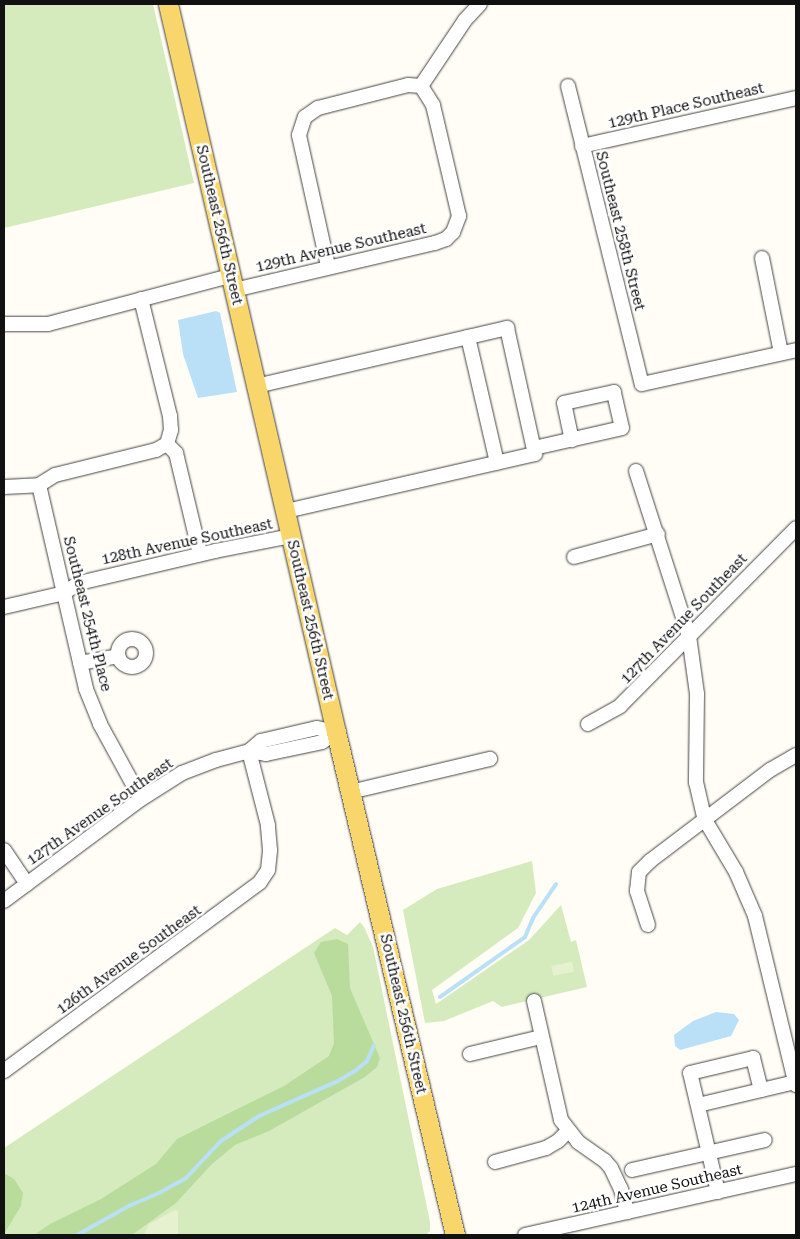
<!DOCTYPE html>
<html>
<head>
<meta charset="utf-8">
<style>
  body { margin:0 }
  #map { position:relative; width:800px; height:1239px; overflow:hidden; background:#fffdf5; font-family:"Roboto Serif",serif }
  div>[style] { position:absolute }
  .green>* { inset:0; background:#d5ebbd }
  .forest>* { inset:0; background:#b9dc9c }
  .pitch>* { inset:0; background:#e6f2cf; transform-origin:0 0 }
  .water>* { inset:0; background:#b9e0f7 }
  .stream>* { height:4px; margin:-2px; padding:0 2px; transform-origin:2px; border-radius:2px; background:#b9e0f7 }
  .roads { filter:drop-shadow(0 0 1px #444) drop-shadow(0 0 1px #444) }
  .minor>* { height:14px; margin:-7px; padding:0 7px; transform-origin:7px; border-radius:7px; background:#fff }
  .minor>.ring { margin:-7px; padding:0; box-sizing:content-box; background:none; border:14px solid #fff; border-radius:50% }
  .major>* { height:19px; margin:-9.5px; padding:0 9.5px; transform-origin:9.5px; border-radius:9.5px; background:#f9d66b }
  span { translate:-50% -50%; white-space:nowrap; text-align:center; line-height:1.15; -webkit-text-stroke:5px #fff; paint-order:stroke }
  .street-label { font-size:15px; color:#111 }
  .frame { position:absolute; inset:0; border:5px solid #111; pointer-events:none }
</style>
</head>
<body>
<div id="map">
  <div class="green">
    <div style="clip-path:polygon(4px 4px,153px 4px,194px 183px,4px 228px)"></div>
    <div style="clip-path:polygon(532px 861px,536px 893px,518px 928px,432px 990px,436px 1004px,529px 940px,561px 905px,571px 942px,576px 940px,587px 987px,502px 1007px,493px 1001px,444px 1021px,425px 1023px,403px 910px,437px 889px)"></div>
    <div style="clip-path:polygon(360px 922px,364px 927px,373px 947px,430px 1222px,430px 1231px,426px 1235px,4px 1235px,4px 1148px,335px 928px,347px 935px)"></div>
  </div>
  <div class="forest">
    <div style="clip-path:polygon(337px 939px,348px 944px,350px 988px,380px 1058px,377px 1067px,365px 1077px,340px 1091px,269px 1131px,235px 1145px,212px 1164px,176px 1203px,132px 1235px,34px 1235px,50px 1224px,101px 1199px,156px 1164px,177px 1139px,284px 1086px,329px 1056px,334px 1043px,332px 996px,314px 953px,321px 942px)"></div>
    <div style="clip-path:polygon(4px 1173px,14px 1179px,23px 1193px,21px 1206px,4px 1234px)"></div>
  </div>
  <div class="pitch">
    <div style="left:572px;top:962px;width:10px;height:21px;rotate:79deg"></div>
    <div style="clip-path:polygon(175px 1210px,178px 1211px,178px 1235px,144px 1235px,149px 1224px)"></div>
  </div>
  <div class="water">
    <div style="clip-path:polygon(216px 311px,220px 313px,237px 392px,198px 398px,183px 354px,178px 320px)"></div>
    <div style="clip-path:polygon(716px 1012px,734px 1014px,739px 1020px,731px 1036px,680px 1050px,675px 1046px,674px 1035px,693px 1021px)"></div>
  </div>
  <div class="stream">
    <div style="left:440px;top:997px;width:104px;rotate:-35.2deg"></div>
    <div style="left:525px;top:937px;width:21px;rotate:-67deg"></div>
    <div style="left:533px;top:918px;width:41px;rotate:-55.9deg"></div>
    <div style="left:77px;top:1235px;width:62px;rotate:-29.1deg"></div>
    <div style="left:131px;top:1205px;width:30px;rotate:-23deg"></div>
    <div style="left:159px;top:1193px;width:31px;rotate:-29deg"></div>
    <div style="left:186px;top:1178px;width:51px;rotate:-46.6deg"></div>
    <div style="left:221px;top:1141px;width:45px;rotate:-33.3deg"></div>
    <div style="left:259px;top:1116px;width:86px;rotate:-23.9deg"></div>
    <div style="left:338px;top:1081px;width:21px;rotate:-31deg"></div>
    <div style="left:356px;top:1070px;width:14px;rotate:-39deg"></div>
    <div style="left:367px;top:1061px;width:17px;rotate:-66deg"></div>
  </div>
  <div class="roads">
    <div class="minor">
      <div style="left:568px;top:86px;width:307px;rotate:76.1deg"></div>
      <div style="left:642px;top:384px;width:158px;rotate:-12.4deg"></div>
      <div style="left:582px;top:146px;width:219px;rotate:-12.6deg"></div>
      <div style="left:762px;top:258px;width:97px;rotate:78.7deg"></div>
      <div style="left:328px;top:266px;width:134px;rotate:-102.5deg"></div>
      <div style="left:299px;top:135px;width:19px;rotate:-72deg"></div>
      <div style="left:305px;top:117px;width:16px;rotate:-35deg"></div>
      <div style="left:318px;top:108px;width:93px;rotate:-14.3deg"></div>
      <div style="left:408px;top:85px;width:13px;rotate:4deg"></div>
      <div style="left:421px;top:86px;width:79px;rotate:-56.3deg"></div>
      <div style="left:465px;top:20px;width:22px;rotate:-47deg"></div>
      <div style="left:234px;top:290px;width:206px;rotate:-13.2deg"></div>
      <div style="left:435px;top:243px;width:12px;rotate:-20deg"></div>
      <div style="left:446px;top:239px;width:10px;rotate:-45deg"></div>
      <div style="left:453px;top:232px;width:17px;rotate:-69deg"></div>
      <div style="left:459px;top:216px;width:114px;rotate:-103.2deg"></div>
      <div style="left:433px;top:105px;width:22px;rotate:-122deg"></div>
      <div style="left:141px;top:299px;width:121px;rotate:76.1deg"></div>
      <div style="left:170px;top:416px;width:14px;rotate:86deg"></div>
      <div style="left:171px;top:430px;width:15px;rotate:106deg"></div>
      <div style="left:167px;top:444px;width:13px;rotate:45deg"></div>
      <div style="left:176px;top:453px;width:104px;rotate:76.6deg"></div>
      <div style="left:4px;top:324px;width:44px"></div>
      <div style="left:48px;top:324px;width:188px;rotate:-14.8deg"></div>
      <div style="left:468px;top:337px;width:129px;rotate:77deg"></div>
      <div style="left:256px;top:386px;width:258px;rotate:-13deg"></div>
      <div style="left:507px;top:328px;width:129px;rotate:77.5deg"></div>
      <div style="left:535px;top:454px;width:255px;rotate:167.1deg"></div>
      <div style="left:534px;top:448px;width:90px;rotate:-12.8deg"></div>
      <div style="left:622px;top:428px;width:37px;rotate:-103deg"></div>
      <div style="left:614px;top:392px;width:51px;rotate:167.6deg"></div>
      <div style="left:564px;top:403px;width:38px;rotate:78deg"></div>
      <div style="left:636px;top:471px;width:173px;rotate:72.2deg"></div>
      <div style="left:689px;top:636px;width:59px;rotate:82.1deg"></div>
      <div style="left:697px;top:694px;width:88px;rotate:90.7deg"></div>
      <div style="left:696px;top:782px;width:39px;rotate:77deg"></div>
      <div style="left:705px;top:820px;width:61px;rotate:59.2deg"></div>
      <div style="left:736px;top:872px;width:48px;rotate:66.6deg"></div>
      <div style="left:755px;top:916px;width:174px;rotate:76.4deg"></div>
      <div style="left:39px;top:485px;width:209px;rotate:77deg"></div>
      <div style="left:86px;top:689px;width:38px;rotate:68deg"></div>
      <div style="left:100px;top:724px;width:85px;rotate:61.3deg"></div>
      <div style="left:39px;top:485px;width:19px;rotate:-32deg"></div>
      <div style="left:55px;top:475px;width:104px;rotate:-13.9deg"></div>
      <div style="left:156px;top:450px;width:13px;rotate:-29deg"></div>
      <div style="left:4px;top:487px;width:35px;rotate:-3deg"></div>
      <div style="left:574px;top:557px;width:87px;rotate:-15.3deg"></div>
      <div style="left:4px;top:607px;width:62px;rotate:-13.1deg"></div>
      <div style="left:64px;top:593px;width:18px;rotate:-34deg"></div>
      <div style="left:79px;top:583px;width:140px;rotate:-13.2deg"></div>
      <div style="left:215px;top:551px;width:77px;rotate:-11.2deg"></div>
      <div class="ring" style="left:118px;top:639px;width:14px;height:14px"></div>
      <div style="left:80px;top:663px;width:39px;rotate:-10deg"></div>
      <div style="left:588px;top:724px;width:37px;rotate:-29deg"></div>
      <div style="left:620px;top:706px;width:250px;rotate:-45.3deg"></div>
      <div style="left:249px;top:751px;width:16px;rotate:-40deg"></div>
      <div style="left:261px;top:741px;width:57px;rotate:-13.1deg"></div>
      <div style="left:317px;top:728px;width:19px;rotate:12deg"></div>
      <div style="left:350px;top:792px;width:144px;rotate:-13.3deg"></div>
      <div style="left:4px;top:850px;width:41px;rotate:55.9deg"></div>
      <div style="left:4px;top:901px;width:171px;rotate:-36.7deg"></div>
      <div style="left:141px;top:799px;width:49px;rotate:-32.4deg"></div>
      <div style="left:182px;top:773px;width:36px;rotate:-21deg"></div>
      <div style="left:216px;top:760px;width:34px;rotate:-15deg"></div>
      <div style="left:249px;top:751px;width:17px;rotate:10deg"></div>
      <div style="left:266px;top:754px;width:57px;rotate:-12.1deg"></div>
      <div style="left:322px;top:742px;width:17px;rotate:-36deg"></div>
      <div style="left:648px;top:925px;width:36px;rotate:-108deg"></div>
      <div style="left:637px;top:891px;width:19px;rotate:-84deg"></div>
      <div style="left:639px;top:872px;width:16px;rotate:-45deg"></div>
      <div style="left:650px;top:861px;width:151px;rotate:-37.2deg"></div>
      <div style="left:770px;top:770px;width:30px;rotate:-30deg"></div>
      <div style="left:534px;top:1001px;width:122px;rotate:77.2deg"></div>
      <div style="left:561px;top:1120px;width:28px;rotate:52deg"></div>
      <div style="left:578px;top:1142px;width:33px;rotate:35deg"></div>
      <div style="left:605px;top:1161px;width:9px;rotate:49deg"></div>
      <div style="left:611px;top:1168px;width:23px;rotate:65deg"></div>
      <div style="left:621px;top:1189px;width:24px;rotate:75deg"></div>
      <div style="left:470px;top:1054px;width:73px;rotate:-13.5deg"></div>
      <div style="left:4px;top:1071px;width:318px;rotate:-36.4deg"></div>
      <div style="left:260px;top:882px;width:14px;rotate:-56deg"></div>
      <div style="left:268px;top:870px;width:20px;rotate:-84deg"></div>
      <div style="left:270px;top:850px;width:25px;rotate:-95deg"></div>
      <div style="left:268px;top:825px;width:76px;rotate:-104.4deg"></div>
      <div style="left:698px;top:1105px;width:100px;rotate:-13.3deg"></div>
      <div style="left:495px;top:1162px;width:53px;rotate:-15.4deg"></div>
      <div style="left:546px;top:1148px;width:14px;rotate:-30deg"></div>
      <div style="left:558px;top:1141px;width:14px;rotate:-45deg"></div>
      <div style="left:632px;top:1170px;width:136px;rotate:-12.7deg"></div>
      <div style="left:718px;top:1192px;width:122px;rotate:-103.2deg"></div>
      <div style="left:690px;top:1073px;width:65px;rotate:-13.4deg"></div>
      <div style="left:753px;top:1058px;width:33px;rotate:76deg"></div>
      <div style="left:525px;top:1235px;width:278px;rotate:-12.7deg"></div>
    </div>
    <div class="major">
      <div style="left:168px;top:4px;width:747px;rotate:77.01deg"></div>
      <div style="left:336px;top:732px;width:517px;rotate:76.69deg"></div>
    </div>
  </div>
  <div class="street-label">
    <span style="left:686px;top:106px;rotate:-13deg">129th Place Southeast</span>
    <span style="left:219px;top:225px;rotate:77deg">Southeast 256th Street</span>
    <span style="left:620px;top:231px;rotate:76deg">Southeast 258th Street</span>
    <span style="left:341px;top:248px;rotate:-13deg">129th Avenue Southeast</span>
    <span style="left:187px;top:542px;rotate:-12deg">128th Avenue Southeast</span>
    <span style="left:87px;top:614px;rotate:76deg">Southeast 254th Place</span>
    <span style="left:684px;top:619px;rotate:-46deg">127th Avenue Southeast</span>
    <span style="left:310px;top:620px;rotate:77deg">Southeast 256th Street</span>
    <span style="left:100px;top:812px;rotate:-35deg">127th Avenue Southeast</span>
    <span style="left:129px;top:960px;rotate:-36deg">126th Avenue Southeast</span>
    <span style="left:403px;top:1014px;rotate:77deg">Southeast 256th Street</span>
    <span style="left:657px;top:1189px;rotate:-13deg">124th Avenue Southeast</span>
  </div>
  <div class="frame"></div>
</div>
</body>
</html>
